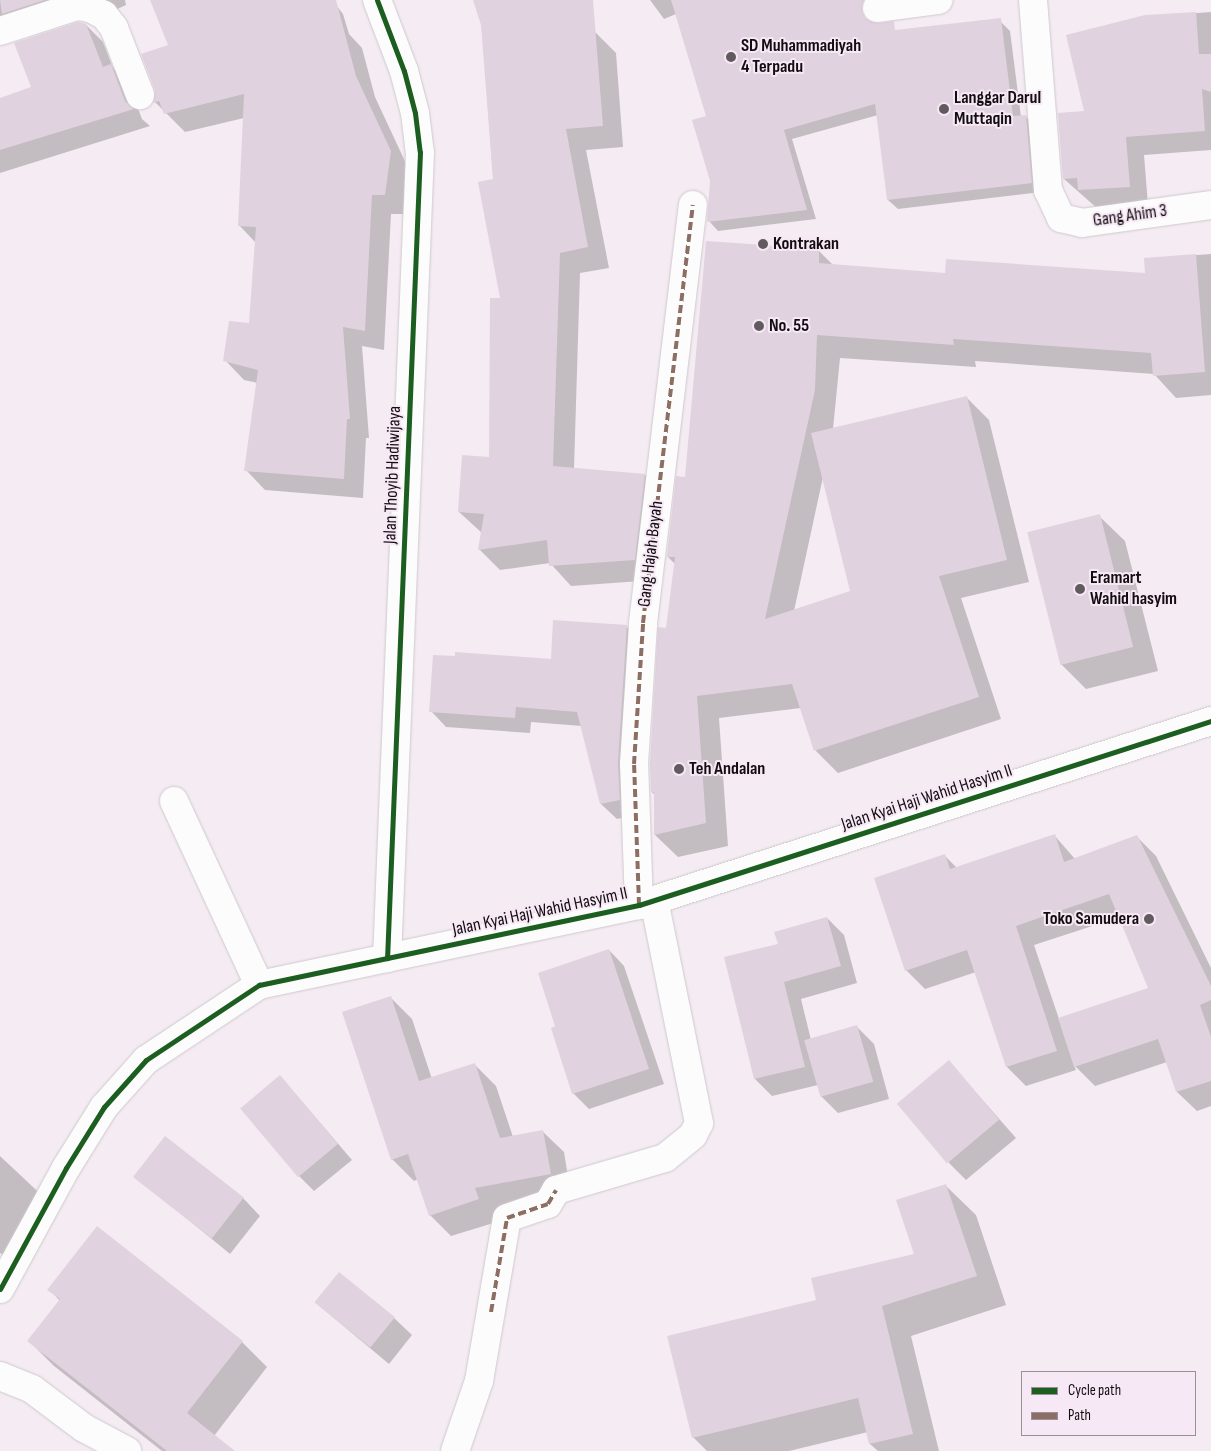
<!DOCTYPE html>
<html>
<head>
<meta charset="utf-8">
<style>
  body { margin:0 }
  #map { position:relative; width:1211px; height:1451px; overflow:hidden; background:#f4ecf2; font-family:"Sofia Sans Condensed",sans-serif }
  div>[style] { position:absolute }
  .shadow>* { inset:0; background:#0003 }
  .building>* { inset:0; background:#e1d2df; transform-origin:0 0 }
  .roads { filter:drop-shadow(0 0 1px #cec8cd) drop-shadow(0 0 1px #cec8cd) }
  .minor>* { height:28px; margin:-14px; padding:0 14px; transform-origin:14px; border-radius:14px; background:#fdfcfd }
  .quiet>* { height:4px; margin-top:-2px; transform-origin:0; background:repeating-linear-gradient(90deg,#8d6e63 0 8px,transparent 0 12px) }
  .cycleway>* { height:5px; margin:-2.5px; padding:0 2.5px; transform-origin:2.5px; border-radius:2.5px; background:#1b5e20 }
  .dots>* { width:14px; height:14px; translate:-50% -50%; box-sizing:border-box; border:2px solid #f7e8f5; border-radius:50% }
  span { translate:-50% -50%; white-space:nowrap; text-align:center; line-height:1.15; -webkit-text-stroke:4px #f7e8f5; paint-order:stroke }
  .poi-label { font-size:18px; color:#120d11; font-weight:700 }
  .left { translate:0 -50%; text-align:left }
  .right { translate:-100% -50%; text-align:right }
  .street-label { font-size:18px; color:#120d11 }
  .legend { position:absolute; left:1021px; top:1371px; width:175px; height:65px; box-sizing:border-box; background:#f7e8f5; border:1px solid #9b909a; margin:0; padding:6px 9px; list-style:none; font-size:15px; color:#120d11 }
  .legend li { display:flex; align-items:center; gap:10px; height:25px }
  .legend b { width:25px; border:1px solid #9b909a }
</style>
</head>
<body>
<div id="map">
  <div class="shadow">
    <div style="clip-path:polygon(0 0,125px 0,126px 5px,113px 11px,0 37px)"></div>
    <div style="clip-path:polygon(151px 0,332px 0,343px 14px,349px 34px,362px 48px,375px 97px,410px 172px,405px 214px,391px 214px,384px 350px,362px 346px,369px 438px,366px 438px,363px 498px,265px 490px,246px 470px,258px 383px,244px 380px,225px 360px,250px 325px,256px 243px,239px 225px,244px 118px,185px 132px,155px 102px,170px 46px)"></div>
    <div style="clip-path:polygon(474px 0,577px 0,595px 32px,616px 53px,623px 147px,586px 150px,609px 268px,580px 273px,574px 469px,645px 475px,666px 496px,655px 580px,571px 586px,550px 563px,500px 570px,479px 549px,482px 533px,459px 512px,490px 458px,502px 300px,482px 25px)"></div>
    <div style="clip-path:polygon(650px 0,829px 0,854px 36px,1001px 22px,1010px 31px,1021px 117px,1026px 117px,1035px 126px,1041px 192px,898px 209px,888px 200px,878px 115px,792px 139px,816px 219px,718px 231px,709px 221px,711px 181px,707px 117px,676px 14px,664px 19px)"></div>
    <div style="clip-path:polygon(1211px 12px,1211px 150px,1144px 155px,1148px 205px,1098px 209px,1064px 179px,1145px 17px)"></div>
    <div style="clip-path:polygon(86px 25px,103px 42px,113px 68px,128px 83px,142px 119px,150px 126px,0 173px,0 99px,33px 88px)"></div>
    <div style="clip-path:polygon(evenodd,819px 251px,834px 266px,946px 274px,1146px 275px,1145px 259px,1211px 254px,1211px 395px,1176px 398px,1154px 374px,975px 361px,976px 367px,840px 358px,833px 429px,967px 398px,989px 420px,1029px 582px,961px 598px,1001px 719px,838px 773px,816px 751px,801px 708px,719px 718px,728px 846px,678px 857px,655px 835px,656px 796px,652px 792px,675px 564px,668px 557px,686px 478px,819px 251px,823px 477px,851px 592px,794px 611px,823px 477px)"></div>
    <div style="clip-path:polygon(1099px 516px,1125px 541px,1158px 671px,1086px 689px,1061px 664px)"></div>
    <div style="clip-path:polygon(627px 627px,642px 642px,635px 815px,617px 819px,601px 804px,582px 726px,531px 722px,530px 733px,446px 727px,431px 711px)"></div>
    <div style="clip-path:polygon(evenodd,1054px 835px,1075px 859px,1137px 837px,1156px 856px,1211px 968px,1211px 1106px,1197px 1111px,1177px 1092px,1167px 1062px,1095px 1086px,1074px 1065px,1076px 1070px,1026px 1086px,1007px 1067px,976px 972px,925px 989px,906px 970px,945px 856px,957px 868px,1054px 835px,1120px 917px,1150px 989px,1059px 1019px,1034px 945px,1120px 917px)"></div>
    <div style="clip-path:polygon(827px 918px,844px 935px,857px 983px,801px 999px,811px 1040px,857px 1027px,874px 1044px,889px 1099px,838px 1113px,821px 1096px,818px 1085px,772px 1096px,755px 1079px,726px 958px,780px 945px)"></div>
    <div style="clip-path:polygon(609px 950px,624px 966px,664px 1084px,589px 1109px,573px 1093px,557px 1027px)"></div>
    <div style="clip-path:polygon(390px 997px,412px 1019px,432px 1079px,475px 1065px,496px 1086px,513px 1137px,542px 1131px,564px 1152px,571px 1195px,496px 1209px,500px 1221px,451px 1236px,430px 1215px,418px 1179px,414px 1181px,392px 1159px)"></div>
    <div style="clip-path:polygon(949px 1062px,1016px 1138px,966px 1180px,949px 1163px)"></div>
    <div style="clip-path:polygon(280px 1076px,352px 1160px,314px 1191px,299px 1176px)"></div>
    <div style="clip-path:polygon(0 1156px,49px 1202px,4px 1255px,0 1253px)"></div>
    <div style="clip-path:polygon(135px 1176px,243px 1198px,260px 1216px,230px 1254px)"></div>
    <div style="clip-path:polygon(946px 1186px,976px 1215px,1006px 1305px,911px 1336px,939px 1451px,878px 1451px,870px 1444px,868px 1432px,789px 1451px,707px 1451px,693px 1437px,818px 1301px,915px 1254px)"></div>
    <div style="clip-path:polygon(97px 1228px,242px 1342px,267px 1367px,214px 1436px,229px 1451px,162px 1451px,54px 1366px,29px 1341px,60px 1301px,49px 1289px)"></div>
    <div style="clip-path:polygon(316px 1303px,394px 1318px,412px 1335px,389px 1364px)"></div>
  </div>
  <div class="building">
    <div style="clip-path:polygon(0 0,45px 0,2px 14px)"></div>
    <div style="clip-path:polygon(150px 0,336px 0,356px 76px,391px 151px,385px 195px,372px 195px,365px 331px,343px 327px,350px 419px,347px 419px,344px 479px,244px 471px,258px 370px,223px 361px,229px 321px,249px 323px,256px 227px,238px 226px,244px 94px,164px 114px,159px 101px,153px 103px,155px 90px,141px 54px,168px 45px)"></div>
    <div style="clip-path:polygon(473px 0,593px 0,603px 126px,566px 129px,588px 247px,560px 253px,553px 466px,645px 474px,635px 560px,549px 566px,547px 540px,478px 550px,484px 514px,458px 512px,462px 455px,489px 457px,490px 298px,500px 298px,478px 182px,493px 179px,481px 25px)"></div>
    <div style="clip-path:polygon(671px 0,864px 0,862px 10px,865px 18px,879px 23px,894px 21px,895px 30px,1001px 18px,1013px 116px,1026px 115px,1032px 183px,887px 200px,875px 104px,784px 130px,807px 210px,707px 222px,710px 181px,692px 120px,706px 116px)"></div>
    <div style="clip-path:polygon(1196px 12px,1199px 54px,1211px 54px,1211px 92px,1202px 89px,1205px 131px,1126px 137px,1130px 187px,1078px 190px,1077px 178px,1063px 179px,1058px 113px,1084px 111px,1066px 35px,1145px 15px)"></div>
    <div style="clip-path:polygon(78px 22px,86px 24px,103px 67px,111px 64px,125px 101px,134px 109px,0 150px,0 98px,31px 87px,14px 43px)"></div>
    <div style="clip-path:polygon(706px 241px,819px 249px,819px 263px,945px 273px,946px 259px,1145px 273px,1144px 258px,1196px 254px,1205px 372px,1153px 376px,1151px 353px,953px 339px,954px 345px,817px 335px,815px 390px,765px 619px,850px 591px,811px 433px,967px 396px,1007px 560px,939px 576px,979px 697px,814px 751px,792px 684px,697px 696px,706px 823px,654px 835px,654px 792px,651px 792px,650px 764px,658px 627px,666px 628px,675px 557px,667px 557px,676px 476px,685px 477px)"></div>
    <div style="left:1100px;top:514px;width:137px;height:75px;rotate:76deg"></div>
    <div style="clip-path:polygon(553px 620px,627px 625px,618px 763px,620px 800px,600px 804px,577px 712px,516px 707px,515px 718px,429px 712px,433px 655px,455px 656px,455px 652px,551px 659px)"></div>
    <div style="clip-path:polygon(1055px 834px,1064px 862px,1137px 835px,1211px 986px,1211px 1000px,1200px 1005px,1211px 1037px,1211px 1081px,1176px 1092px,1158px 1039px,1074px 1067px,1058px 1018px,1148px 988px,1109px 894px,1016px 926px,1057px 1051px,1006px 1067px,967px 950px,905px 971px,874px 878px,945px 854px,950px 869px)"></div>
    <div style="clip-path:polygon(827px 917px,841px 966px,784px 982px,805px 1067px,754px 1079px,724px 957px,778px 944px,774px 932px)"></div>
    <div style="clip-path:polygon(609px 949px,649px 1069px,572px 1094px,551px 1028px,555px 1026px,538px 973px)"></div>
    <div style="clip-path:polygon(391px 996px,419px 1081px,475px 1063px,500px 1138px,543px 1130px,551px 1174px,475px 1188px,479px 1199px,429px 1216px,408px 1154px,391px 1160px,342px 1012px)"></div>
    <div style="left:857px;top:1025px;width:59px;height:55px;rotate:74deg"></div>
    <div style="left:949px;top:1060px;width:78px;height:68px;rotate:50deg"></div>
    <div style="left:280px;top:1075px;width:90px;height:52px;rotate:50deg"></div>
    <div style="left:165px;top:1136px;width:100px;height:52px;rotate:38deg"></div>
    <div style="clip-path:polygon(946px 1184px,977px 1276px,882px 1306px,913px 1434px,869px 1444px,858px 1398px,692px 1438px,667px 1336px,816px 1300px,811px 1278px,914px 1254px,896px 1200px)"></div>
    <div style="clip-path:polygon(97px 1226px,243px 1341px,187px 1413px,235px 1451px,167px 1451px,27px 1341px,60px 1299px,47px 1290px)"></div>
    <div style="left:339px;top:1272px;width:72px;height:39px;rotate:39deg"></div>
  </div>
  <div class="roads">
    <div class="minor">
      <div style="left:377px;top:0;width:76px;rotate:69.2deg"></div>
      <div style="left:404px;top:71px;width:43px;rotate:75.3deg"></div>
      <div style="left:415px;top:113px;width:39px;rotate:83deg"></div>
      <div style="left:420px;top:152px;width:807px;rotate:92.34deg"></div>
      <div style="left:1033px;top:0;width:191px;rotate:85.5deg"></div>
      <div style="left:1048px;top:190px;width:31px;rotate:65deg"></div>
      <div style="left:1061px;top:218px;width:22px;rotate:13deg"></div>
      <div style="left:1082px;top:223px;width:130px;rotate:-7.9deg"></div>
      <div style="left:877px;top:8px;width:62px;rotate:-7.5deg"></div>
      <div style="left:0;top:31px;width:81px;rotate:-18deg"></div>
      <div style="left:77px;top:6px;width:13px;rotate:9deg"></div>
      <div style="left:90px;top:8px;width:16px;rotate:27deg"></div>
      <div style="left:104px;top:15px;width:16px;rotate:52deg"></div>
      <div style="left:114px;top:28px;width:72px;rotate:68.8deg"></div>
      <div style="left:174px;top:801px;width:203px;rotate:65.2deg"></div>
      <div style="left:639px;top:905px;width:141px;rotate:-92deg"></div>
      <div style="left:634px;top:764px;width:141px;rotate:-86.3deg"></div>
      <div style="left:643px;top:623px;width:421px;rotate:-83.2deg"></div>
      <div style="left:0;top:1289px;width:138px;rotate:-61.4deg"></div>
      <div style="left:66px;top:1168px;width:72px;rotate:-58.1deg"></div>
      <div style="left:104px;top:1107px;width:63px;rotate:-48.2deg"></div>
      <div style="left:146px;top:1060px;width:136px;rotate:-33.6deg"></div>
      <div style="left:259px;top:985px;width:388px;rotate:-11.9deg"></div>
      <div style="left:639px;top:905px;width:601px;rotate:-17.83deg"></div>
      <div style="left:0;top:1376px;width:35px;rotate:22deg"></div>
      <div style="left:32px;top:1389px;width:65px;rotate:36.9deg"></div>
      <div style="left:84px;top:1428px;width:49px;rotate:28.1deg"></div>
      <div style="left:455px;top:1451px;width:74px;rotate:-71.1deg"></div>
      <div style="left:479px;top:1381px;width:165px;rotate:-80.3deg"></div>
      <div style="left:507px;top:1218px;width:43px;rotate:-18.9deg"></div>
      <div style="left:548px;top:1204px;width:16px;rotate:-60deg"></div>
      <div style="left:556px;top:1190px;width:114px;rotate:-16.4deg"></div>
      <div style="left:665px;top:1158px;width:36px;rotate:-39deg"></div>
      <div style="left:693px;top:1135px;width:13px;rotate:-63deg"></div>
      <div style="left:699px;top:1123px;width:227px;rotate:-101.4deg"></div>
    </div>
  </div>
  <div class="quiet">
    <div style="left:639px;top:905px;width:141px;rotate:-92deg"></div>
    <div style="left:634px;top:764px;width:141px;rotate:-86.3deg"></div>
    <div style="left:643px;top:623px;width:421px;rotate:-83.2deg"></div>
    <div style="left:491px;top:1312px;width:95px;rotate:-80.3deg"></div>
    <div style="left:507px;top:1218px;width:43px;rotate:-18.9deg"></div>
    <div style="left:548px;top:1204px;width:16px;rotate:-60deg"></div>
  </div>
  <div class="cycleway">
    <div style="left:377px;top:0;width:76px;rotate:69.2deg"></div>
    <div style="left:404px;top:71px;width:43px;rotate:75.3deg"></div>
    <div style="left:415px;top:113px;width:39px;rotate:83deg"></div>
    <div style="left:420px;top:152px;width:807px;rotate:92.34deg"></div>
    <div style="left:0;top:1289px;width:138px;rotate:-61.4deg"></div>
    <div style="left:66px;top:1168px;width:72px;rotate:-58.1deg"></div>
    <div style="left:104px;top:1107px;width:63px;rotate:-48.2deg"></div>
    <div style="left:146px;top:1060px;width:136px;rotate:-33.6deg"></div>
    <div style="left:259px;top:985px;width:388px;rotate:-11.9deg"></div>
    <div style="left:639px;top:905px;width:601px;rotate:-17.83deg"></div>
  </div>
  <div class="dots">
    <div style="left:731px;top:57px;background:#615b60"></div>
    <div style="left:944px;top:109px;background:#615b60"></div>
    <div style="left:763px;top:244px;background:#615b60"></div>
    <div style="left:759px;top:326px;background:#615b60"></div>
    <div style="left:1080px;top:589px;background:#615b60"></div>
    <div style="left:679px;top:769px;background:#615b60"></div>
    <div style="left:1149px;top:919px;background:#615b60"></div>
  </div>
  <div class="poi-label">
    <span class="left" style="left:741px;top:57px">SD Muhammadiyah<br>4 Terpadu</span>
    <span class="left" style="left:954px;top:109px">Langgar Darul<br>Muttaqin</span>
    <span class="left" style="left:773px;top:244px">Kontrakan</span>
    <span class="left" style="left:769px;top:326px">No. 55</span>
    <span class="left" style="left:1090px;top:589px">Eramart<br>Wahid hasyim</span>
    <span class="left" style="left:689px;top:769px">Teh Andalan</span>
    <span class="right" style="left:1139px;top:919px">Toko Samudera</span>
  </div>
  <div class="street-label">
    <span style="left:1130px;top:216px;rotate:-8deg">Gang Ahim 3</span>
    <span style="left:393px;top:475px;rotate:-88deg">Jalan Thoyib Hadiwijaya</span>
    <span style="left:651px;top:554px;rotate:-83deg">Gang Hajah Bayah</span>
    <span style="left:927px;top:798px;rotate:-18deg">Jalan Kyai Haji Wahid Hasyim II</span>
    <span style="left:540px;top:912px;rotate:-12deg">Jalan Kyai Haji Wahid Hasyim II</span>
  </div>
  <ul class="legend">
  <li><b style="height:6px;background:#1b5e20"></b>Cycle path</li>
  <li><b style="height:6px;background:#8d6e63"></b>Path</li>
  </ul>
</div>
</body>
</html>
